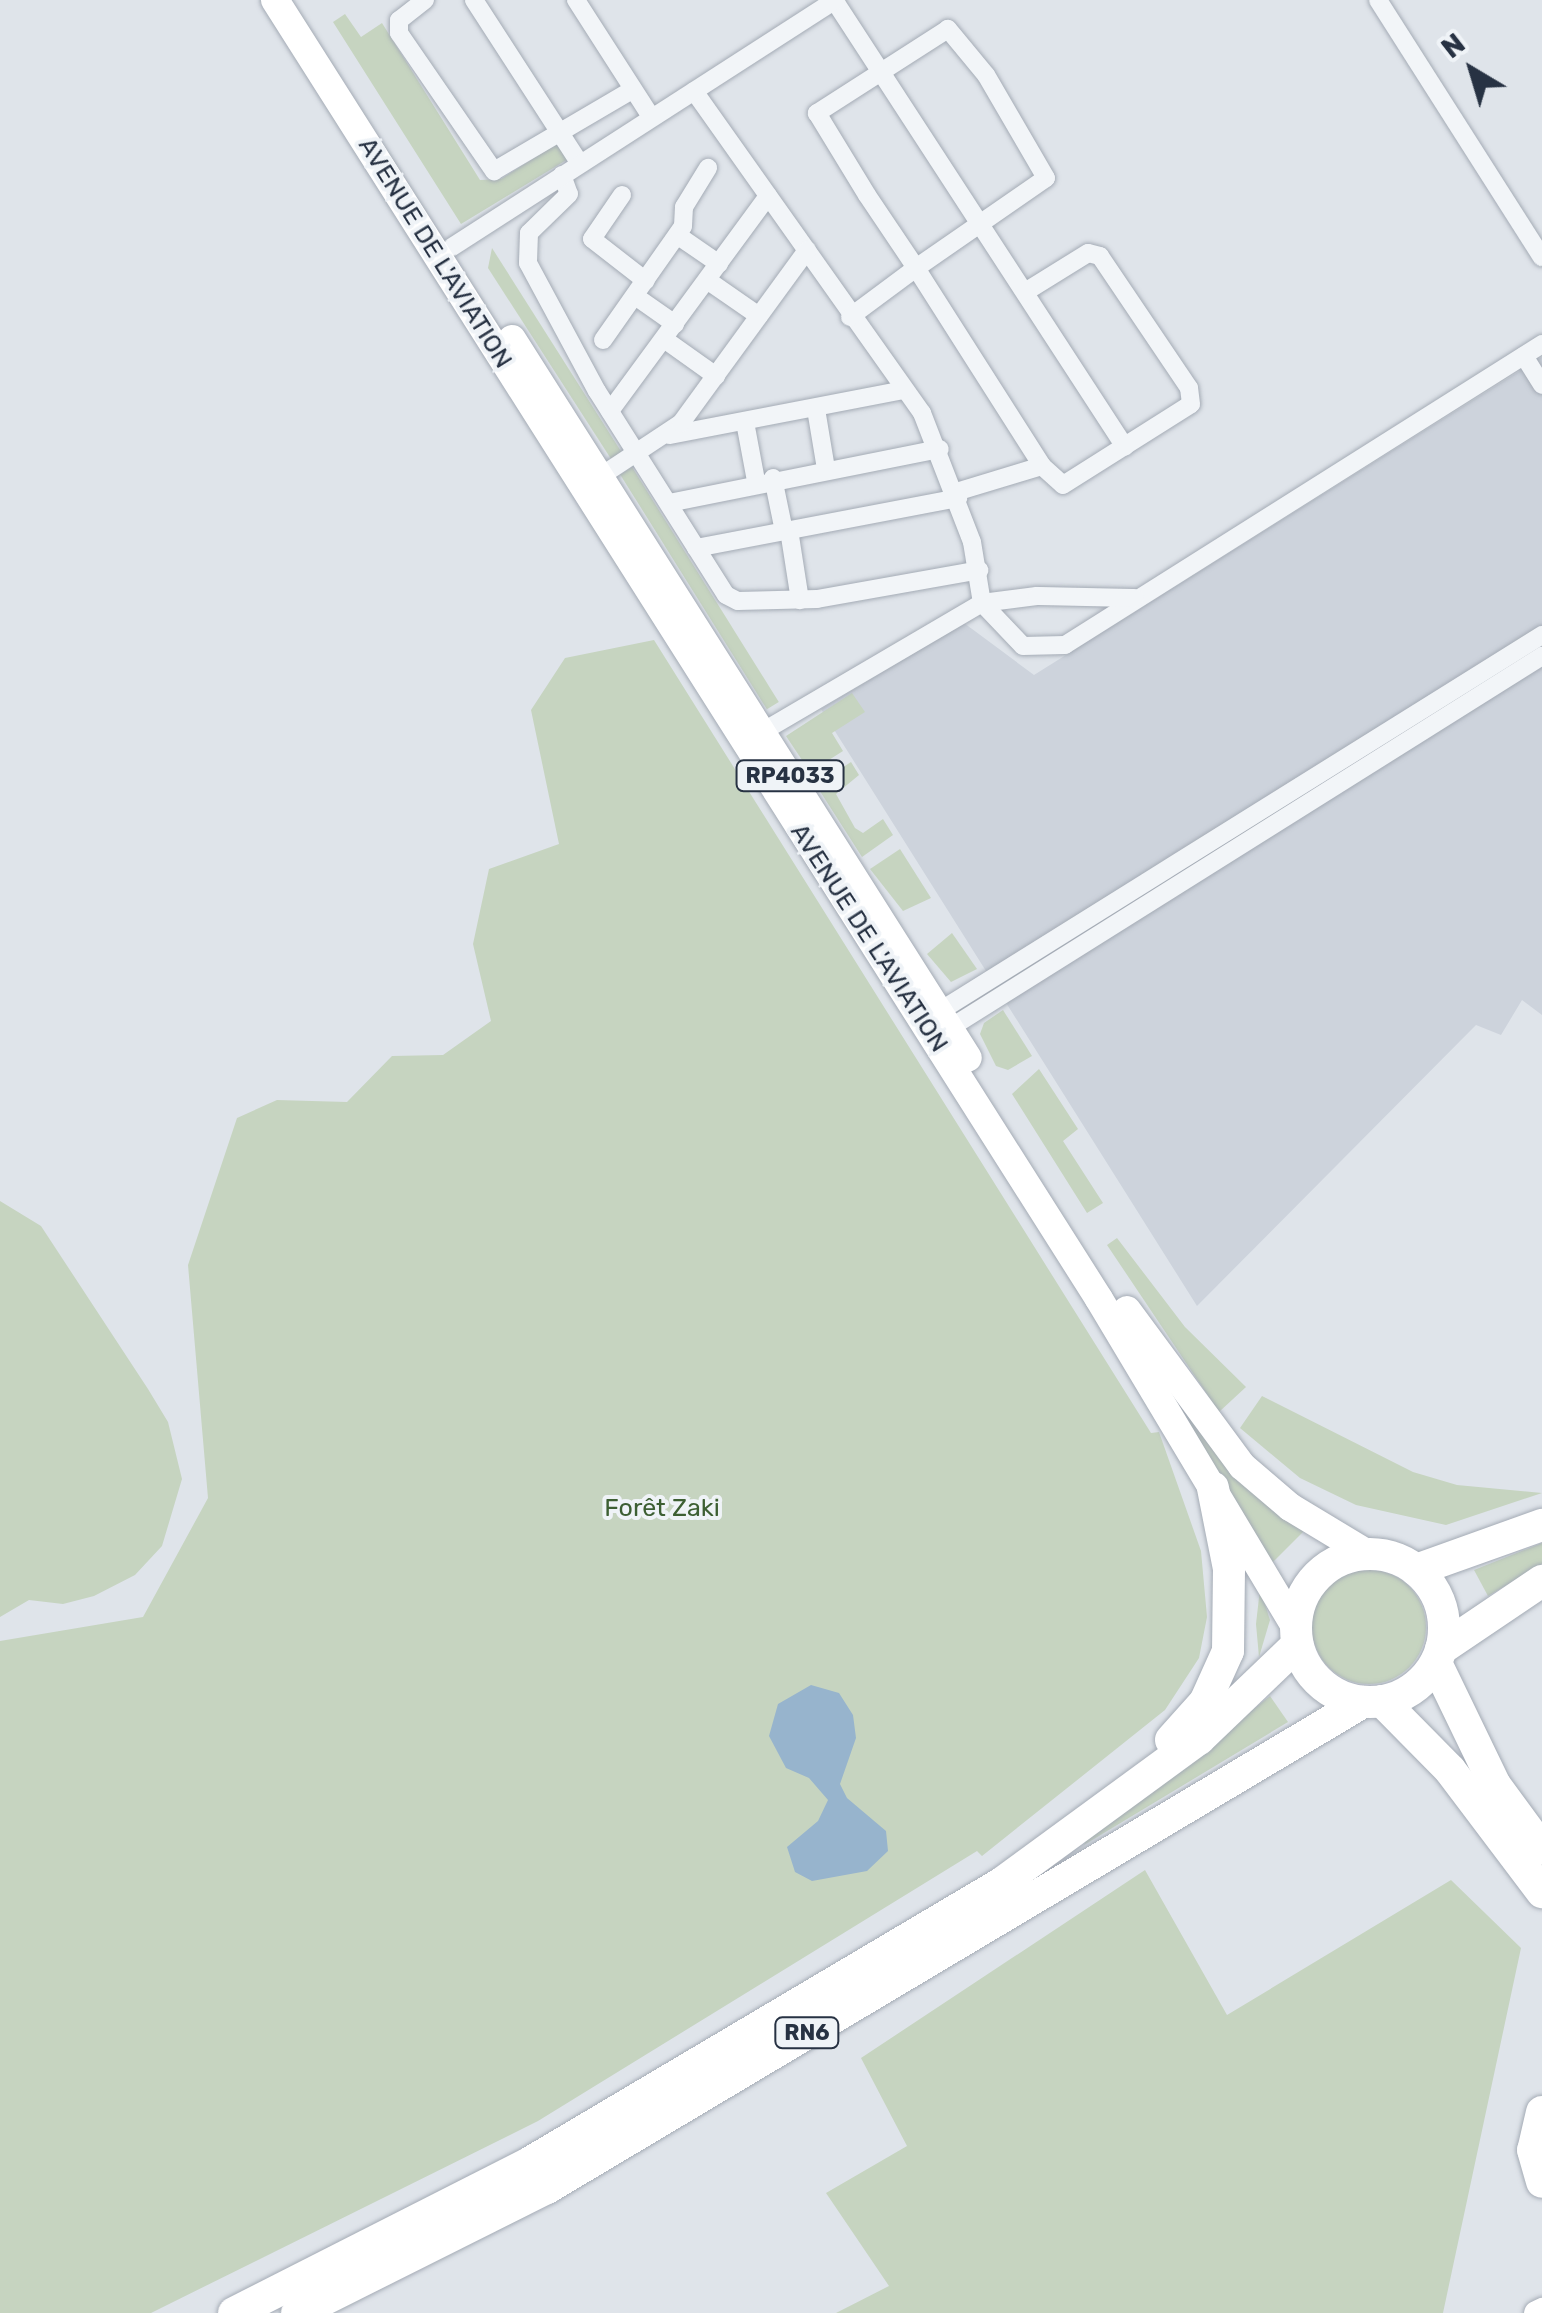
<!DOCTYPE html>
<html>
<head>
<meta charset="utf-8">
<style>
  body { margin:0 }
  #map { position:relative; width:1542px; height:2313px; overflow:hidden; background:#dfe4ea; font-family:Rubik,sans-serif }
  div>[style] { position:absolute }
  .built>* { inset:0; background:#cdd3dc }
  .green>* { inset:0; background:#c6d4c0; transform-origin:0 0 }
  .round { border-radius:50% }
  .water>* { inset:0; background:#97b4cd }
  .roads { filter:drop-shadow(0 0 2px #a4abb5) drop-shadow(0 0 2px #a4abb5) }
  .street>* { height:18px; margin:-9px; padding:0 9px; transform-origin:9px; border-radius:9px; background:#f2f5f8 }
  .secondary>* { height:25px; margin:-12.5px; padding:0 12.5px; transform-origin:12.5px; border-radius:12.5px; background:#fff }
  .primary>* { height:28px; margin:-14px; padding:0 14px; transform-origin:14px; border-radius:14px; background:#fff }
  .highway>* { height:32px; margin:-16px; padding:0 16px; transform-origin:16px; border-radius:16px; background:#fff }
  .highway>.ring { margin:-16px; padding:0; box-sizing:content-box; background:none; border:32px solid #fff; border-radius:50% }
  span { translate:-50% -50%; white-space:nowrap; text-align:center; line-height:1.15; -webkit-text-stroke:8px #eff3f7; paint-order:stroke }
  .shield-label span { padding:2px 8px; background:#eff3f7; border:2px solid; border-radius:8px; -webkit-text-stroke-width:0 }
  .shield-label { font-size:22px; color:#273243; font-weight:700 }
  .street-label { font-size:25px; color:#273243 }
  .park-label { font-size:25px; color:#3d5f33 }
  .north { position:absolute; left:1422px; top:20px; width:100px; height:100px; -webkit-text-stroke:8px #eff3f7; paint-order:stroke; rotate:322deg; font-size:28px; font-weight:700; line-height:40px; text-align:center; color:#273243 }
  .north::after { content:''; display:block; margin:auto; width:35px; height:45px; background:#273243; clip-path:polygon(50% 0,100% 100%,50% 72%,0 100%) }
</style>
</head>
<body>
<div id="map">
  <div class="built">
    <div style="clip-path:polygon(1542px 357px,1542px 1015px,1522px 1000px,1501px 1035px,1476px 1025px,1197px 1306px,821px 709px,964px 623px,1034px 675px)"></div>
  </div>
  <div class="green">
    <div style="clip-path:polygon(345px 14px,361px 37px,382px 23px,480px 180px,501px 179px,558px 143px,568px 159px,461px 224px,333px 22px)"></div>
    <div style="clip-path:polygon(492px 248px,624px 456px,613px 462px,488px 268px)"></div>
    <div style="left:632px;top:467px;width:277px;height:14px;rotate:58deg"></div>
    <div style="clip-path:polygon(654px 640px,1151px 1433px,1159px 1432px,1201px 1551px,1207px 1617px,1199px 1658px,1165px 1710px,982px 1856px,977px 1851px,538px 2121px,151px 2313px,0 2313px,0 1641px,143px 1617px,208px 1498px,188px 1265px,237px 1118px,277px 1100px,347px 1102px,392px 1056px,443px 1055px,491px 1021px,473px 944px,489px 869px,559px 844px,531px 710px,565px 658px)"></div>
    <div style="clip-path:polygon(852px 693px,865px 712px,832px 733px,843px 751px,810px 772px,786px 736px)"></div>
    <div style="clip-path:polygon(1401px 732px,1200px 864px,994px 988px,994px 985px)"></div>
    <div style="clip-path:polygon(851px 762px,859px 775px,836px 794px,855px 828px,863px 833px,883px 819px,893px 835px,862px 857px,816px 785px)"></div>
    <div style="clip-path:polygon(900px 849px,931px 898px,903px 911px,870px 869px)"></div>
    <div style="clip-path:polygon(952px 933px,977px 969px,951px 982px,927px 954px)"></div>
    <div style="clip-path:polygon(1003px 1010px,1032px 1056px,1008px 1070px,996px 1066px,980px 1034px,984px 1023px)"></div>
    <div style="clip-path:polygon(1039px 1069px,1078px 1129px,1063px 1141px,1103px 1203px,1087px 1213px,1012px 1094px)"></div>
    <div style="clip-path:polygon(0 1201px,41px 1226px,148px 1389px,168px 1422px,182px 1479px,162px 1546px,135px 1575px,94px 1596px,63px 1604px,29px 1600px,0 1617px)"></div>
    <div style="clip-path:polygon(1117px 1238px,1185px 1327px,1246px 1387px,1219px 1412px,1107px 1245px)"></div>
    <div style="clip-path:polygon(1165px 1382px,1229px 1469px,1306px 1529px,1271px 1564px)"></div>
    <div style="clip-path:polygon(1262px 1396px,1413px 1472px,1457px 1485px,1542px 1493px,1446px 1525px,1356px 1505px,1300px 1478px,1240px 1428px)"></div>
    <div style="clip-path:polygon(1542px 1543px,1542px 1564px,1488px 1596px,1474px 1570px)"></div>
    <div class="round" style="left:1312px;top:1570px;width:114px;height:114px"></div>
    <div style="clip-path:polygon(1260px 1589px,1270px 1620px,1259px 1657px,1256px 1624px)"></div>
    <div style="clip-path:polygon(1270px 1696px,1288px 1722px,1084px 1845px,1085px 1842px)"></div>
    <div style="clip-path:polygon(1145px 1870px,1227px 2015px,1451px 1880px,1521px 1948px,1443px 2313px,836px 2313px,889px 2286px,826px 2193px,907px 2146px,861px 2058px)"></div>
  </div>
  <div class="water">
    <div style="clip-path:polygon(811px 1685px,839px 1693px,853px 1715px,856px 1738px,840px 1784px,847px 1798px,886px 1831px,888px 1851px,867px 1871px,812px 1881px,795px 1872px,787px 1847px,818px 1821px,828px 1800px,809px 1778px,786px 1768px,769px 1736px,778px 1704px)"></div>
  </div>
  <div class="roads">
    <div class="street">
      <div style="left:425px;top:0;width:33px;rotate:142deg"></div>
      <div style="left:399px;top:20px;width:13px;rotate:90deg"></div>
      <div style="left:399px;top:33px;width:168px;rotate:55.5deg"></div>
      <div style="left:494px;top:171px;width:160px;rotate:-30.4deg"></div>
      <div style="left:474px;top:0;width:195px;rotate:57.1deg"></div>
      <div style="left:576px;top:0;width:139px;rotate:57.3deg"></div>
      <div style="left:834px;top:0;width:533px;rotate:56.94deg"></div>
      <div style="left:1378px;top:0;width:305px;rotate:57.5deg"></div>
      <div style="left:694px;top:91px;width:395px;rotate:54.7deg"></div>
      <div style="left:922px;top:413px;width:138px;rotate:68.8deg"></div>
      <div style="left:972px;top:542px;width:62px;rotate:80.7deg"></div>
      <div style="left:982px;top:603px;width:59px;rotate:46.4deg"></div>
      <div style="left:1023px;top:646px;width:42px;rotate:-1.4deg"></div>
      <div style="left:1065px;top:645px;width:564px;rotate:-32.25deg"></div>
      <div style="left:562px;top:175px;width:20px;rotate:70deg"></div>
      <div style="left:569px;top:194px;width:56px;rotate:135.7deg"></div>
      <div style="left:529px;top:233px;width:30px;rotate:92deg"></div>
      <div style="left:528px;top:263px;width:145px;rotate:61.7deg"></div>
      <div style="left:597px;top:391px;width:241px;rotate:57.7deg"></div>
      <div style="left:726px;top:595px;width:13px;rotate:27deg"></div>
      <div style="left:738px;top:601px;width:79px;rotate:-1.5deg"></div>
      <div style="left:817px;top:599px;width:165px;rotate:-10.1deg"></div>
      <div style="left:622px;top:195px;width:53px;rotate:124.3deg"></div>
      <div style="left:592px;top:239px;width:68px;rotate:37.9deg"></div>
      <div style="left:677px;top:235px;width:51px;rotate:34.6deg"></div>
      <div style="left:452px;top:247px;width:457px;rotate:-32.8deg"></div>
      <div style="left:707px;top:280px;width:63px;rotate:34.7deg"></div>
      <div style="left:635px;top:296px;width:49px;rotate:35deg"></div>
      <div style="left:850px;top:317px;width:82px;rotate:-36.6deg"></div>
      <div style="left:916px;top:268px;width:158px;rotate:-34.7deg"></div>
      <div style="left:1046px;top:178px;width:119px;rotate:-120.2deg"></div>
      <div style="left:986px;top:75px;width:60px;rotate:-129.6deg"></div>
      <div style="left:948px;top:29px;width:156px;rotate:147.3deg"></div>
      <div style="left:817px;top:113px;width:96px;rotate:58.6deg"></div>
      <div style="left:867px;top:195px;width:88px;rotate:56.1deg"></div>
      <div style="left:916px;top:268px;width:235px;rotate:57.5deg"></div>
      <div style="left:1042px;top:466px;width:28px;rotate:42deg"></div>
      <div style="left:1063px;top:485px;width:151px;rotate:-32.3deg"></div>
      <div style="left:1191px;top:404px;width:16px;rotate:-97deg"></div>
      <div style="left:1189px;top:388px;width:159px;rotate:-124deg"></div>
      <div style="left:1100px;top:256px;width:12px;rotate:-166deg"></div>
      <div style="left:1088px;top:253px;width:74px;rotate:148.2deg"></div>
      <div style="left:664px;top:339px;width:64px;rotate:35.4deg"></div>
      <div style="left:603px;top:340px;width:139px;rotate:-54.9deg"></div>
      <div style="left:683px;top:226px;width:19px;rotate:-87deg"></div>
      <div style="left:684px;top:207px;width:46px;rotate:-58.4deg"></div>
      <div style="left:1524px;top:356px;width:34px;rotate:58deg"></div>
      <div style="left:816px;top:409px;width:61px;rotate:80.5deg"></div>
      <div style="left:610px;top:411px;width:267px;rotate:-53.7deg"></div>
      <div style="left:745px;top:422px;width:60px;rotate:79.4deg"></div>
      <div style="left:670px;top:435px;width:238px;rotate:-10.9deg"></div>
      <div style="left:601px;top:476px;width:96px;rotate:-33.5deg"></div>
      <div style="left:681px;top:423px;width:214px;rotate:-53.9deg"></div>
      <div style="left:773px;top:478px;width:54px;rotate:78.3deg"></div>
      <div style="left:956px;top:492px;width:90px;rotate:-16.8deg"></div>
      <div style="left:669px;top:503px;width:276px;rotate:-11.3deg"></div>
      <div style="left:789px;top:530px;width:71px;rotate:81.1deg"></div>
      <div style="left:696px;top:548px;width:267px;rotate:-10.8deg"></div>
      <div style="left:762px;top:732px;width:255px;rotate:-30.4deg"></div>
      <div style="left:982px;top:603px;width:55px;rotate:-7.3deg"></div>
      <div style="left:1037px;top:596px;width:98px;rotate:1.2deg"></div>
      <div style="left:932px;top:1016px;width:719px;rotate:-31.99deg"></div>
      <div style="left:942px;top:1033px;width:709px;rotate:-32.14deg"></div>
    </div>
    <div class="secondary">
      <div style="left:1536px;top:2313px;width:7px;rotate:-27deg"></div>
    </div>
    <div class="primary">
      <div style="left:275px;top:0;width:1538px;rotate:57.61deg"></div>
      <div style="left:1099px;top:1299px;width:381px;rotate:59.1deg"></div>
      <div style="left:512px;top:339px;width:851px;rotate:57.62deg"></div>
      <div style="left:1127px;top:1310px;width:194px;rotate:53.6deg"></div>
      <div style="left:1242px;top:1466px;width:63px;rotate:40.5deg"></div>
      <div style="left:1290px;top:1507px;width:91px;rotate:31.1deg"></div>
    </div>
    <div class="highway">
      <div class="ring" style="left:1296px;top:1554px;width:116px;height:116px"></div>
      <div style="left:1416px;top:1570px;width:134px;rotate:-19.7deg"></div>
      <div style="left:1441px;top:1649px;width:122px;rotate:-34deg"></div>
      <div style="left:1436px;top:1663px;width:136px;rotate:64.2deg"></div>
      <div style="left:1495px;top:1785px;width:79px;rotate:53.7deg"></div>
      <div style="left:1382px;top:1701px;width:97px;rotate:45.4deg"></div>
      <div style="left:1450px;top:1770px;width:153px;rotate:53deg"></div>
      <div style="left:1171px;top:1740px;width:51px;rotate:-48.2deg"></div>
      <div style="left:1205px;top:1702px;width:56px;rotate:-65.7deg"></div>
      <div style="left:1228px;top:1651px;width:82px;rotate:-89.3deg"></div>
      <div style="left:1229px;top:1569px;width:83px;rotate:-101.2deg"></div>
      <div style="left:1542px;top:2112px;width:39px;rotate:103deg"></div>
      <div style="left:1533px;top:2150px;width:33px;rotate:74deg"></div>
      <div style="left:234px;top:2313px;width:333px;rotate:-26.9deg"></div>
      <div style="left:531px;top:2162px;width:547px;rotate:-30.64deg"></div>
      <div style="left:1002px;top:1883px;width:244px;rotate:-36.2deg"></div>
      <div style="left:1199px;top:1739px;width:136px;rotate:-43.8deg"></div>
      <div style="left:297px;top:2313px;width:280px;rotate:-26.6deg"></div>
      <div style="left:547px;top:2188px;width:950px;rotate:-30.78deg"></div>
    </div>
  </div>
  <div class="shield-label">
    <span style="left:790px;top:776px">RP4033</span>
    <span style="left:807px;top:2033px">RN6</span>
  </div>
  <div class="street-label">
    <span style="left:435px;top:253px;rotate:58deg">AVENUE DE L'AVIATION</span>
    <span style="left:869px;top:938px;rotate:57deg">AVENUE DE L'AVIATION</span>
  </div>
  <div class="park-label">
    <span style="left:662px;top:1508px">Forêt Zaki</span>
  </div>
  <div class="north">N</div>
</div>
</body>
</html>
